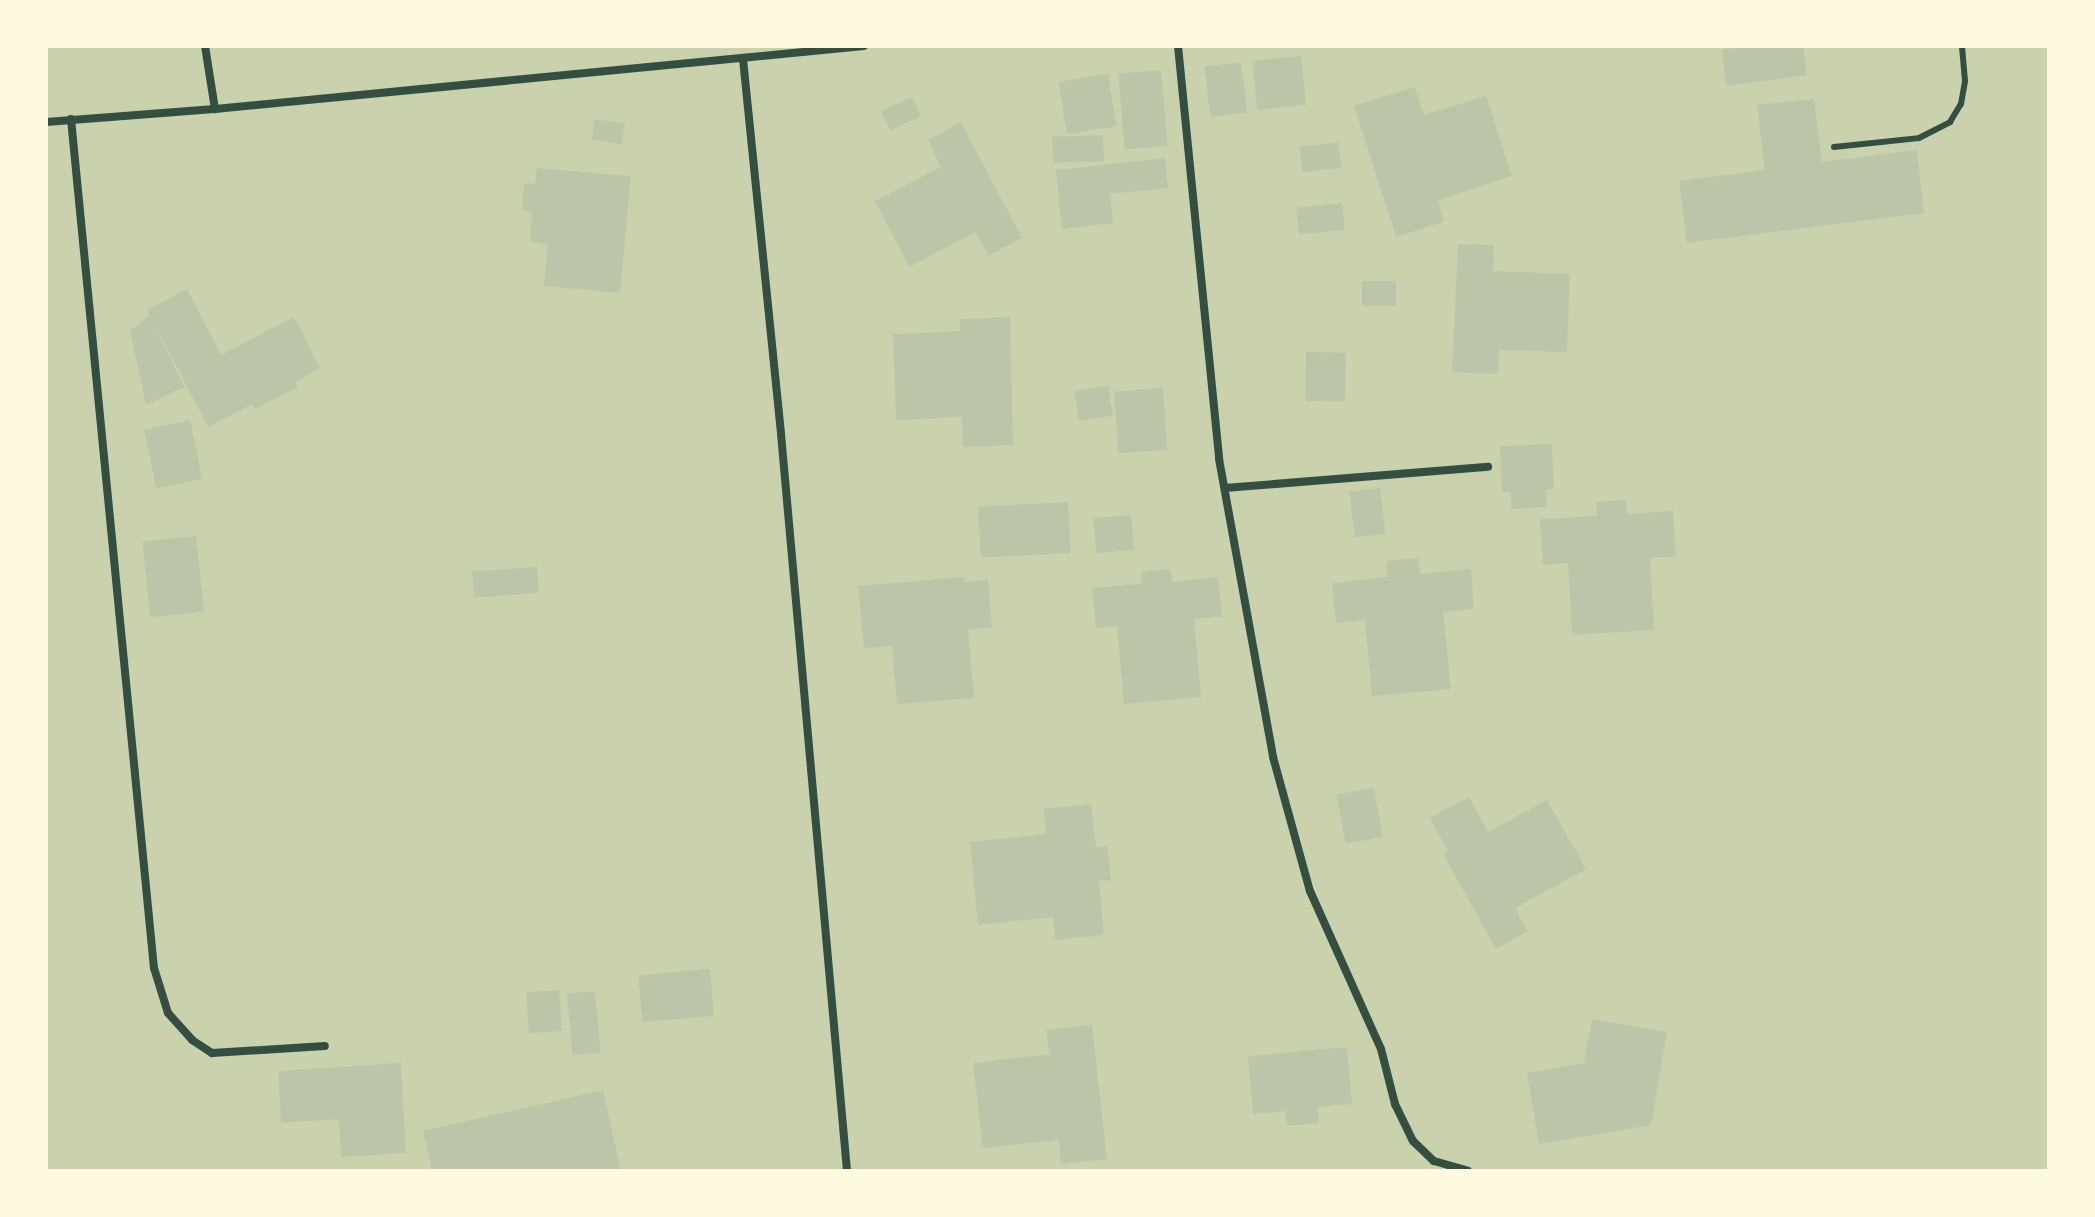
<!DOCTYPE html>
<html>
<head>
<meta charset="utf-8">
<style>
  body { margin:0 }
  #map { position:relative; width:2095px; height:1217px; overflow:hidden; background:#e9edc9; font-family:"Sofia Sans Condensed",sans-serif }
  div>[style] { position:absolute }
  .green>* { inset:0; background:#cad2ad; transform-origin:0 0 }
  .building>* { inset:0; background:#bcc5a7; transform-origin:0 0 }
  .service>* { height:6px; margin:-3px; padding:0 3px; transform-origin:3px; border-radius:3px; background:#344e41 }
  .minor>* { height:8px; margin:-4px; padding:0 4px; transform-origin:4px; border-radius:4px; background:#344e41 }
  span { translate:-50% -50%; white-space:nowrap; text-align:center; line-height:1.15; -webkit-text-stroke:8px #fefae0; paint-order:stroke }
  .frame { position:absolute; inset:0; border:48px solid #fefae0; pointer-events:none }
</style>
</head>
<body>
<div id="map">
  <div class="green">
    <div style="left:46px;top:46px;width:2003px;height:1125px"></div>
  </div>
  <div class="building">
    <div style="clip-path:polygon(1748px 46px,1803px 46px,1807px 75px,1726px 86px,1722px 50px)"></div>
    <div style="left:1301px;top:56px;width:49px;height:49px;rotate:84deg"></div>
    <div style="left:1241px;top:62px;width:51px;height:37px;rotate:83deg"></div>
    <div style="left:1161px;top:70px;width:76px;height:43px;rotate:85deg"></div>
    <div style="left:1108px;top:74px;width:53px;height:50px;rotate:81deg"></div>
    <div style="clip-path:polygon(1415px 87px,1424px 115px,1486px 96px,1512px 176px,1438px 200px,1444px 222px,1396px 237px,1354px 106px)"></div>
    <div style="left:912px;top:97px;width:21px;height:34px;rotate:65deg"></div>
    <div style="clip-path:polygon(1814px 99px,1822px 162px,1917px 150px,1924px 213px,1687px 243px,1679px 181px,1765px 170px,1757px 105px)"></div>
    <div style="left:595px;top:119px;width:30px;height:21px;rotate:9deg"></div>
    <div style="clip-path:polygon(961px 122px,1022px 238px,988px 256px,976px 232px,909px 267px,875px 201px,941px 167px,928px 140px)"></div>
    <div style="left:1103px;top:135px;width:26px;height:51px;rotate:88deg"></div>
    <div style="left:1338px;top:142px;width:26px;height:39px;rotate:83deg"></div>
    <div style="clip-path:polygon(1165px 158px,1168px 188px,1110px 194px,1113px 223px,1062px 229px,1056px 170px)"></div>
    <div style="clip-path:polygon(537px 168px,631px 176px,620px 293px,544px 286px,548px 244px,530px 242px,532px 211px,522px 210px,524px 183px,535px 184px)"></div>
    <div style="left:1342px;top:203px;width:27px;height:46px;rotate:84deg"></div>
    <div style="clip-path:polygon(1458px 244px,1494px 245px,1493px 271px,1570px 274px,1567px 352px,1499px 350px,1498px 374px,1452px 372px)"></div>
    <div style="left:1396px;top:281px;width:25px;height:34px;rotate:90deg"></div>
    <div style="clip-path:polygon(187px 289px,221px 355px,294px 317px,320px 368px,295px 382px,298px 387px,255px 409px,252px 404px,208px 427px,153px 321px,184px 387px,146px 405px,130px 331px,150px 315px,147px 310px)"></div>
    <div style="clip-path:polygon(1010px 317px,1013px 445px,963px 447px,962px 417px,896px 420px,893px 334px,960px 331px,960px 319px)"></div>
    <div style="left:1306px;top:352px;width:40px;height:49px;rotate:1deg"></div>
    <div style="left:1108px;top:386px;width:30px;height:34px;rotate:81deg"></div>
    <div style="left:1163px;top:388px;width:62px;height:49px;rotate:86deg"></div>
    <div style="left:190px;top:420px;width:60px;height:47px;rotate:78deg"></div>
    <div style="clip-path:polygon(1552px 444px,1554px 489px,1546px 490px,1547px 507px,1511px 509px,1511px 492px,1502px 492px,1500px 446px)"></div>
    <div style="left:1380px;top:488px;width:46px;height:31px;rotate:83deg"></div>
    <div style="clip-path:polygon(1626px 500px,1627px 514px,1673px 511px,1676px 557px,1650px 558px,1654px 630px,1572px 635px,1568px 563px,1543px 565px,1540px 519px,1597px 516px,1596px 502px)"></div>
    <div style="left:1068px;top:502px;width:51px;height:90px;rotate:87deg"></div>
    <div style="left:1131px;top:515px;width:35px;height:38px;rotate:85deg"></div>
    <div style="left:196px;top:536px;width:76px;height:54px;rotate:84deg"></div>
    <div style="clip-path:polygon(1418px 558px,1420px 574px,1471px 569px,1474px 609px,1443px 612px,1451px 689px,1372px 696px,1365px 620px,1336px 623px,1332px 583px,1388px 577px,1386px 561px)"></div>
    <div style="left:537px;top:567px;width:26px;height:65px;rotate:86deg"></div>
    <div style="clip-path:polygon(1171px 569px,1172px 582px,1218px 577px,1222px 617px,1194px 619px,1201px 697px,1124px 704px,1117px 626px,1096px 628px,1092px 588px,1141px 584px,1141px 572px)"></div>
    <div style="clip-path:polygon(963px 577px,964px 582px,988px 580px,992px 627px,968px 630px,974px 698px,897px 704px,892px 646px,864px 648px,858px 586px)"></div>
    <div style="left:1374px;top:788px;width:50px;height:38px;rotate:80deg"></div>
    <div style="clip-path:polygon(1469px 797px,1488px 832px,1547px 800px,1586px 869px,1515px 908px,1528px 931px,1496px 949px,1443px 854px,1448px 851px,1430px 818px)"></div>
    <div style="clip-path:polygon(1091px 804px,1096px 847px,1107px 846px,1111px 880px,1099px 881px,1104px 935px,1055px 940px,1053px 917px,978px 925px,970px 842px,1046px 834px,1044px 809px)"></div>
    <div style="left:710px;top:969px;width:47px;height:72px;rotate:85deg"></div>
    <div style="left:559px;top:990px;width:41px;height:33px;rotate:86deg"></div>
    <div style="left:595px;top:991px;width:62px;height:28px;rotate:85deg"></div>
    <div style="clip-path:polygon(1592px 1019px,1667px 1032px,1651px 1125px,1539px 1144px,1527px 1073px,1584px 1063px)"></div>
    <div style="clip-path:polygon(1092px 1025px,1107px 1159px,1061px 1164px,1059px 1140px,983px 1148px,973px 1063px,1050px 1054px,1046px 1030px)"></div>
    <div style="clip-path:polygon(1347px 1047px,1352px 1104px,1318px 1107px,1319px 1123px,1287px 1126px,1285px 1111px,1253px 1114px,1248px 1056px)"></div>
    <div style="clip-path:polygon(401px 1063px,406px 1153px,341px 1157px,339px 1119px,281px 1123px,278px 1071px)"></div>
    <div style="clip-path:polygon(603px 1090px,621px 1171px,432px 1171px,423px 1131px)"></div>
  </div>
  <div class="service">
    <div style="left:1834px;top:147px;width:85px;rotate:-6deg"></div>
    <div style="left:1919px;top:138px;width:35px;rotate:-27deg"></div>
    <div style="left:1950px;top:122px;width:21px;rotate:-59deg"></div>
    <div style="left:1961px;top:104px;width:23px;rotate:-80deg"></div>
    <div style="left:1965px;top:81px;width:35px;rotate:-95deg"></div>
  </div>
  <div class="minor">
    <div style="left:205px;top:46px;width:64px;rotate:81deg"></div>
    <div style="left:1178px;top:46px;width:415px;rotate:84.3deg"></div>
    <div style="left:1219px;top:459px;width:303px;rotate:79.7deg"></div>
    <div style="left:1273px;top:757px;width:139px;rotate:74.6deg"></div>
    <div style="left:1310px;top:891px;width:173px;rotate:65.8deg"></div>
    <div style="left:1381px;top:1049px;width:57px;rotate:75.7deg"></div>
    <div style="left:1395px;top:1104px;width:41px;rotate:64.1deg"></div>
    <div style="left:1413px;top:1141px;width:29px;rotate:44deg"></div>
    <div style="left:1434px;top:1161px;width:35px;rotate:16deg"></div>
    <div style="left:743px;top:59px;width:377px;rotate:84.2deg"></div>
    <div style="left:781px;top:434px;width:740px;rotate:84.88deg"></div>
    <div style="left:71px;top:119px;width:853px;rotate:84.42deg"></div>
    <div style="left:154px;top:968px;width:47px;rotate:72.7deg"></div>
    <div style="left:168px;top:1013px;width:36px;rotate:48deg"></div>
    <div style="left:192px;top:1040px;width:24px;rotate:33deg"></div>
    <div style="left:212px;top:1053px;width:113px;rotate:-3.5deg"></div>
    <div style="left:46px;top:122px;width:169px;rotate:-4.4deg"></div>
    <div style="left:215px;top:109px;width:652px;rotate:-5.54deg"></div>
    <div style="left:1225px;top:488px;width:264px;rotate:-4.6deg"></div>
  </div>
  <div class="frame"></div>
</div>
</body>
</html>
